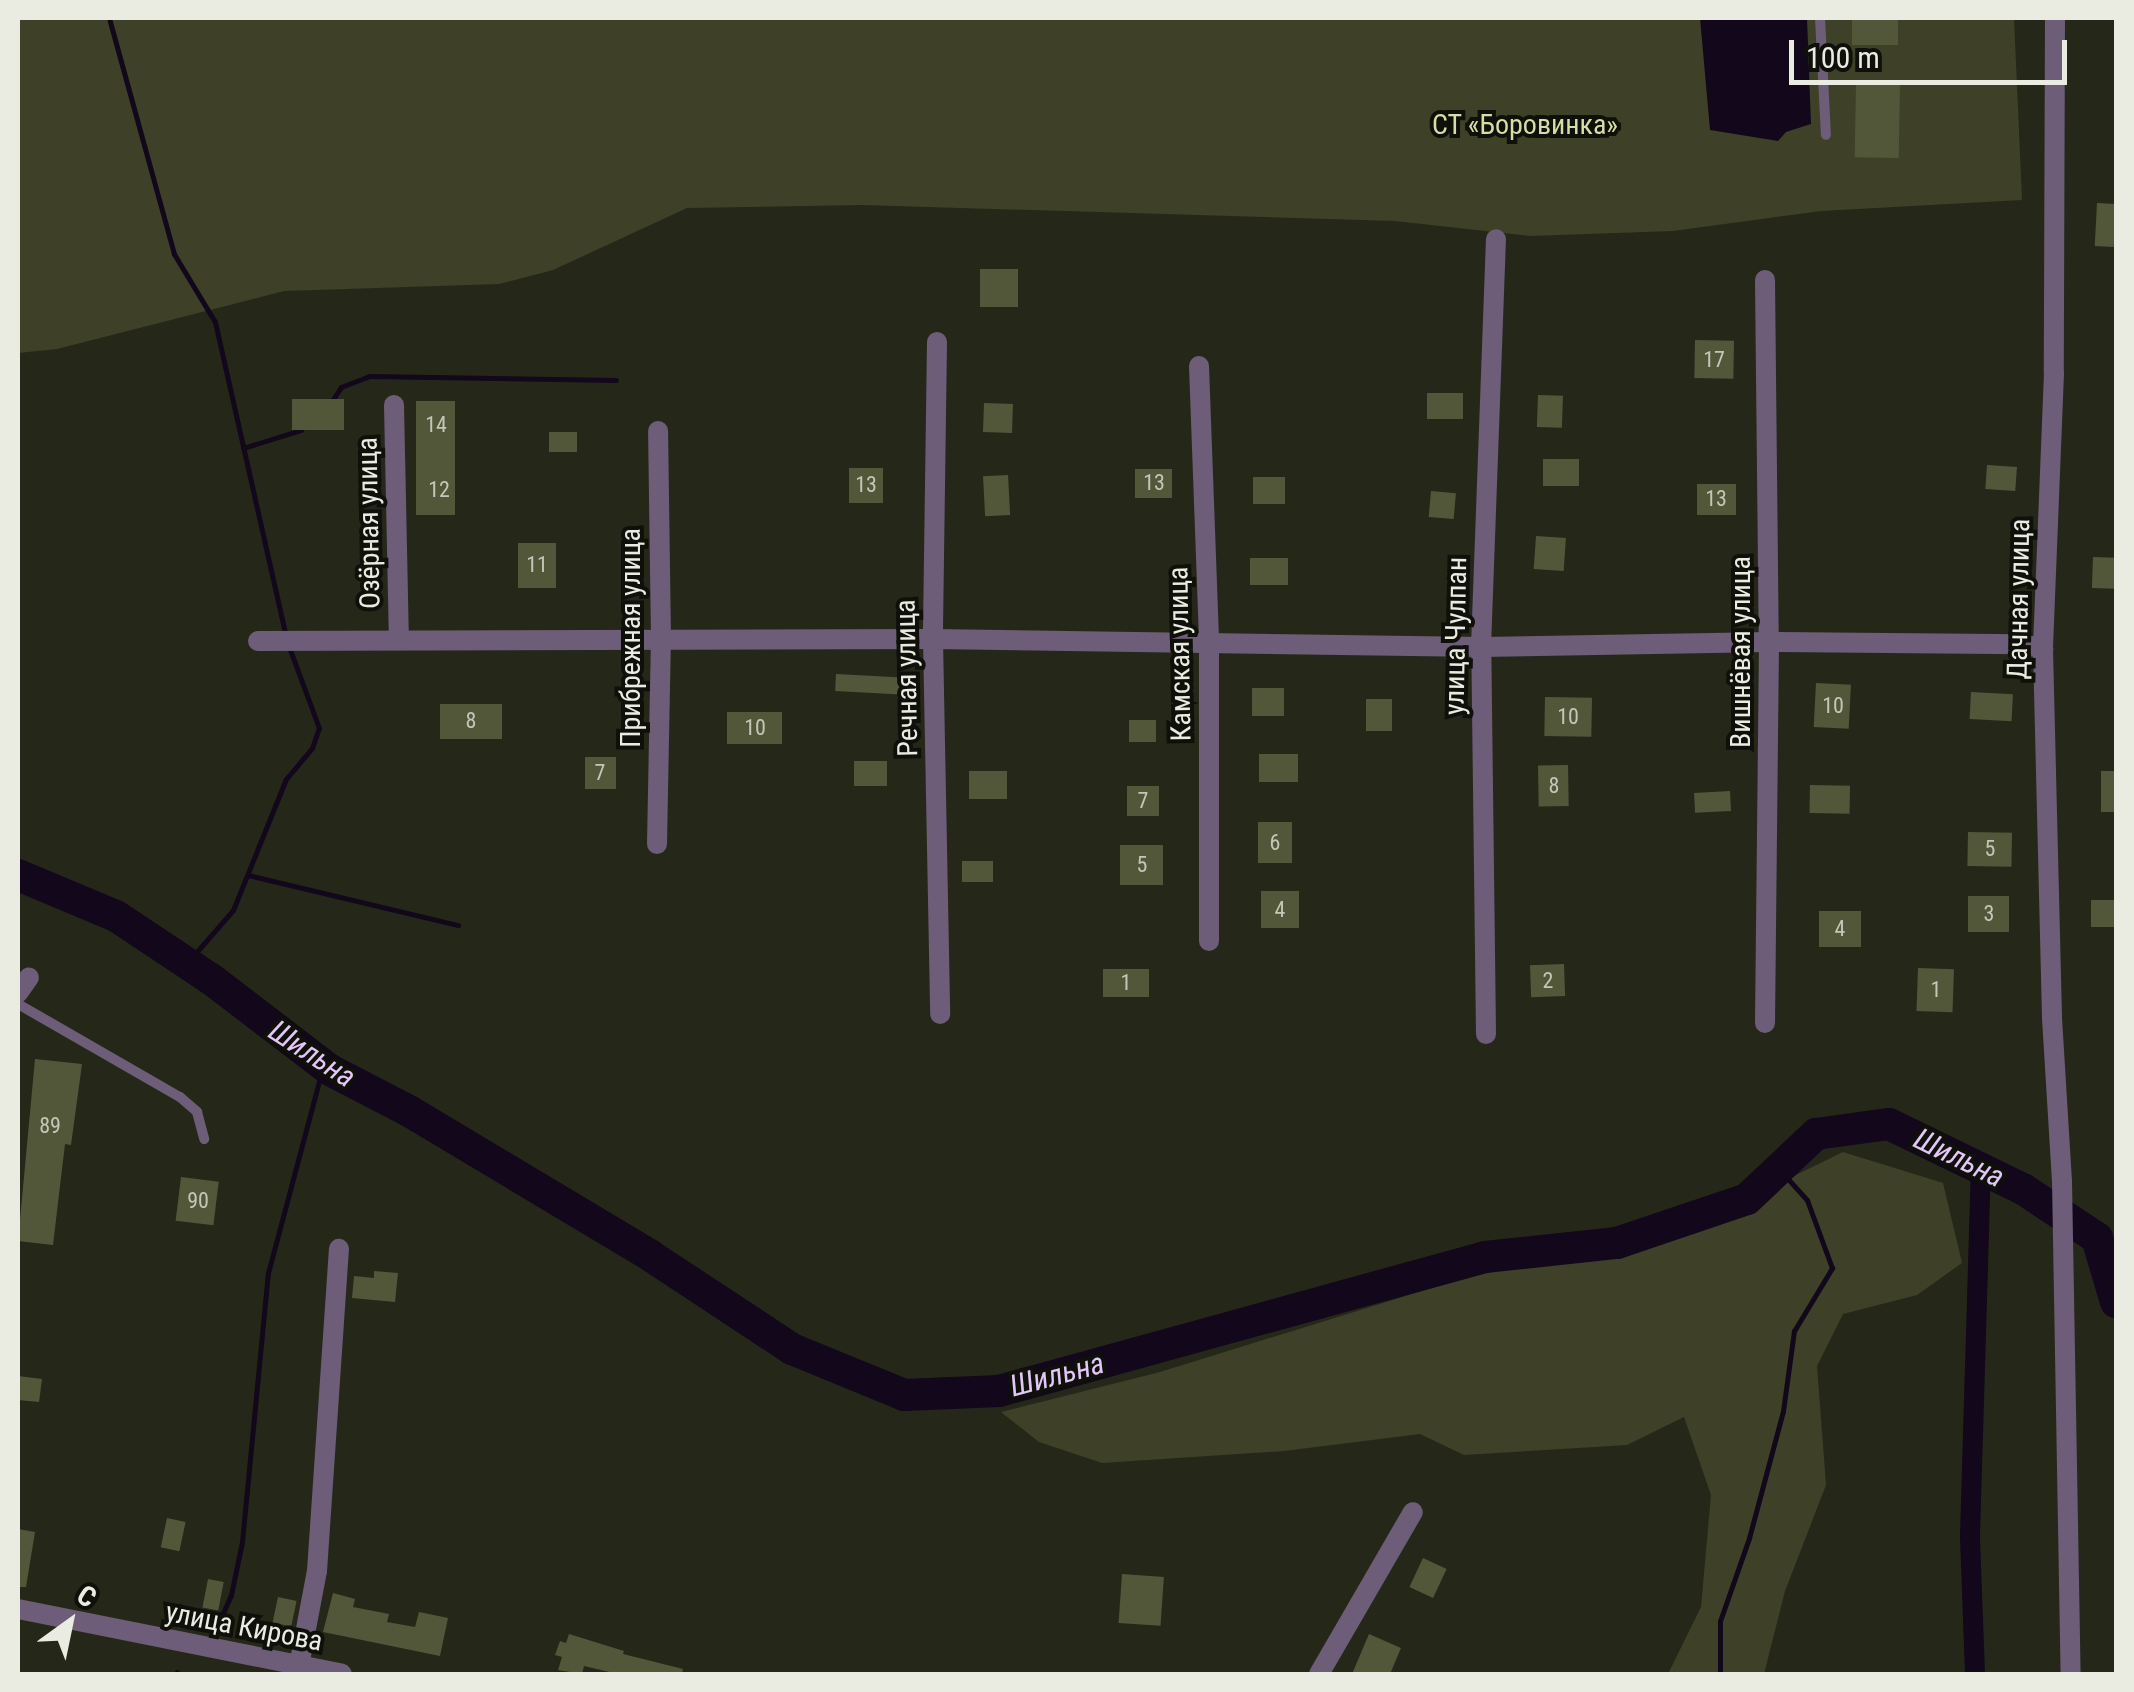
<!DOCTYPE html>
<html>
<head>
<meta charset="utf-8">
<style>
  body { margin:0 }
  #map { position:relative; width:2134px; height:1692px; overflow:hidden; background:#252819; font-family:"Roboto Condensed",sans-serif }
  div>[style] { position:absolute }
  .green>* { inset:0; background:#3e4127 }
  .water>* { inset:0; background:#13071b }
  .stream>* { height:5px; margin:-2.5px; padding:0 2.5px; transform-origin:2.5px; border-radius:2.5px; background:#13071b }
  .canal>* { height:20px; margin:-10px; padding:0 10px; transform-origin:10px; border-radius:10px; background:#13071b }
  .river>* { height:32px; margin:-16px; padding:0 16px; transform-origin:16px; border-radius:16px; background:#13071b }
  .building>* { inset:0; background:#53573a; transform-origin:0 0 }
  .service>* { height:10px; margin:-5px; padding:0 5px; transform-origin:5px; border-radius:5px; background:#6d5d79 }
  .minor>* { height:20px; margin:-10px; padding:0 10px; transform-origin:10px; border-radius:10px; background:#6d5d79 }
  span { translate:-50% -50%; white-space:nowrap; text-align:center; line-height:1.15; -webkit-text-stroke:8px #0f1009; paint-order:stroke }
  .number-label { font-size:22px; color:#c4c7b8 }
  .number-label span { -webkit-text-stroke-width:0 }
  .park-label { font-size:28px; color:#d5dea5 }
  .street-label { font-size:28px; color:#eaece2 }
  .water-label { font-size:30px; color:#e4c7f9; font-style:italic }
  .frame { position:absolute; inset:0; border:20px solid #eaece2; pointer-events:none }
  .north { position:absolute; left:20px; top:1572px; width:100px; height:100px; -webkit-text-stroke:8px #0f1009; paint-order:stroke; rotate:33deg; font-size:28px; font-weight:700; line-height:40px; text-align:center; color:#eaece2 }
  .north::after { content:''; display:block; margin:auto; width:35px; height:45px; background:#eaece2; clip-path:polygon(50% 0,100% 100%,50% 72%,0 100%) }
  .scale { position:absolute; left:1789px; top:40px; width:278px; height:45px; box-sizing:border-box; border:5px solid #eaece2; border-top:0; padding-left:12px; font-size:30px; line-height:35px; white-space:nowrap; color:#eaece2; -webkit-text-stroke:8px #0f1009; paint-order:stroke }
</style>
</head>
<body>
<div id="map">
  <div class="green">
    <div style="clip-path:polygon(18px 18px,2014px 18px,2022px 200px,1821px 211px,1673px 231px,1530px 236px,1395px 221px,862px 205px,687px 208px,553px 270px,499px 284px,284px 291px,57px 349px,18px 353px)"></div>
    <div style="clip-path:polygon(1843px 1152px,1943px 1183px,1962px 1263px,1917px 1295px,1843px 1314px,1817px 1366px,1826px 1485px,1785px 1591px,1764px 1674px,1668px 1674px,1701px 1607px,1711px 1495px,1684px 1417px,1627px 1445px,1464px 1455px,1420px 1434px,1284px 1451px,1102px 1463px,1039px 1442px,1001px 1412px,1160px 1372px,1493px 1269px,1618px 1252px,1747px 1199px)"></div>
  </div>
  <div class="water">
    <div style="clip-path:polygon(1700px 18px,1807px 18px,1811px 124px,1786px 132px,1778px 141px,1710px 130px)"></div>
  </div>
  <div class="stream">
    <div style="left:109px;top:18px;width:245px;rotate:74.6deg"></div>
    <div style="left:174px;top:254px;width:79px;rotate:58.9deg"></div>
    <div style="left:215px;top:322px;width:322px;rotate:77.3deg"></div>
    <div style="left:330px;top:404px;width:20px;rotate:-57deg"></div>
    <div style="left:341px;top:387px;width:30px;rotate:-21deg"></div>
    <div style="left:369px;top:376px;width:247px;rotate:0.9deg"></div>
    <div style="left:243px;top:448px;width:61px;rotate:-17.2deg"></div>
    <div style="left:248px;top:875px;width:216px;rotate:13.4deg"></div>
    <div style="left:187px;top:963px;width:70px;rotate:-49deg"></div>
    <div style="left:233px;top:910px;width:141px;rotate:-68deg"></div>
    <div style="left:286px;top:779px;width:40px;rotate:-50deg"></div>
    <div style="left:312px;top:748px;width:21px;rotate:-71deg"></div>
    <div style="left:319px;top:728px;width:86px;rotate:-110.3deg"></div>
    <div style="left:212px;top:1638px;width:47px;rotate:-66.2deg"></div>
    <div style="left:231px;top:1595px;width:54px;rotate:-78.3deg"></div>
    <div style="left:242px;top:1542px;width:270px;rotate:-84.5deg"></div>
    <div style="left:268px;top:1273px;width:214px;rotate:-75.1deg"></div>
    <div style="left:176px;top:1674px;width:2px;rotate:-63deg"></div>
    <div style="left:1720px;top:1674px;width:53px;rotate:-90deg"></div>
    <div style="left:1720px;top:1621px;width:88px;rotate:-70.7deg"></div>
    <div style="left:1749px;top:1538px;width:131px;rotate:-75deg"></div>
    <div style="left:1783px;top:1411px;width:81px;rotate:-82.2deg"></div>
    <div style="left:1794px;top:1331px;width:74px;rotate:-58.9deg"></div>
    <div style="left:1832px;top:1268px;width:72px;rotate:-110.2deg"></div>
    <div style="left:1807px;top:1200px;width:42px;rotate:-132.1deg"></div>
  </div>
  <div class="canal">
    <div style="left:1975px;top:1674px;width:139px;rotate:-92.1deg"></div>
    <div style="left:1970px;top:1535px;width:366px;rotate:-88.3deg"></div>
  </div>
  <div class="river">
    <div style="left:18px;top:875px;width:106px;rotate:22.7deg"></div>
    <div style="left:116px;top:916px;width:114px;rotate:33.6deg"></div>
    <div style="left:211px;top:979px;width:150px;rotate:37.4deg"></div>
    <div style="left:330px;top:1070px;width:89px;rotate:27.4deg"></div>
    <div style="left:409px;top:1111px;width:282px;rotate:30.9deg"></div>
    <div style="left:651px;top:1256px;width:169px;rotate:33.4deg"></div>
    <div style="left:792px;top:1349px;width:121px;rotate:22.3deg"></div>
    <div style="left:904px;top:1395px;width:95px;rotate:-2.4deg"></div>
    <div style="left:999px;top:1391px;width:504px;rotate:-15.41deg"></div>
    <div style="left:1485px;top:1257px;width:133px;rotate:-6.1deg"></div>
    <div style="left:1617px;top:1243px;width:137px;rotate:-18.7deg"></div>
    <div style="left:1747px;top:1199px;width:95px;rotate:-43.3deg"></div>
    <div style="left:1816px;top:1134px;width:74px;rotate:-7.8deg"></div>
    <div style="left:1889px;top:1124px;width:149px;rotate:25.9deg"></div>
    <div style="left:2023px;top:1189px;width:89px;rotate:33.5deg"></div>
    <div style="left:2097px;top:1238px;width:67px;rotate:73.5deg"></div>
  </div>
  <div class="building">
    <div style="left:1852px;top:18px;width:46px;height:27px"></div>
    <div style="left:1900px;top:85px;width:73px;height:44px;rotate:91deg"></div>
    <div style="left:2097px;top:203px;width:19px;height:43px;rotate:3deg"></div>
    <div style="left:980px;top:269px;width:38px;height:38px"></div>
    <div style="left:1695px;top:340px;width:39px;height:38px;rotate:1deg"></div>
    <div style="left:1427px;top:393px;width:36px;height:26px"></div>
    <div style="left:1538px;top:395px;width:25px;height:32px;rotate:2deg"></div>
    <div style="left:344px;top:399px;width:31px;height:52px;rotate:90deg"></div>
    <div style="left:416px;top:401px;width:39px;height:114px"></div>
    <div style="left:984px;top:403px;width:29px;height:29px;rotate:2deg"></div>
    <div style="left:549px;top:432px;width:28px;height:20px"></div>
    <div style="left:1543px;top:459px;width:36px;height:27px"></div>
    <div style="left:1987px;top:465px;width:30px;height:24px;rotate:4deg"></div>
    <div style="left:849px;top:468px;width:34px;height:35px"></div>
    <div style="left:1135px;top:469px;width:37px;height:29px"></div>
    <div style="left:1008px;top:475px;width:40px;height:25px;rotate:87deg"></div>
    <div style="left:1253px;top:477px;width:32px;height:27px"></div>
    <div style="left:1697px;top:484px;width:39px;height:31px"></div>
    <div style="left:1431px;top:491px;width:25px;height:26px;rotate:5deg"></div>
    <div style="left:1536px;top:536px;width:30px;height:33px;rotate:4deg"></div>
    <div style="left:518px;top:543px;width:38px;height:45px"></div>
    <div style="left:2093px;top:557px;width:23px;height:31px;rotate:2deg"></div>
    <div style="left:1288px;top:558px;width:27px;height:38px;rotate:90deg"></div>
    <div style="left:836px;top:674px;width:75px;height:17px;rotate:3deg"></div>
    <div style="left:1816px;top:683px;width:35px;height:44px;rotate:3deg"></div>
    <div style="left:1252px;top:688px;width:32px;height:28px"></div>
    <div style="left:1971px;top:692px;width:42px;height:27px;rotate:3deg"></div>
    <div style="left:1545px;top:697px;width:47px;height:39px;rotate:1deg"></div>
    <div style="left:1366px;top:699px;width:26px;height:32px"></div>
    <div style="left:440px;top:704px;width:62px;height:35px"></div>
    <div style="left:727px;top:712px;width:55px;height:32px"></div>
    <div style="left:1129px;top:720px;width:27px;height:22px"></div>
    <div style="left:1298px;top:754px;width:28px;height:39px;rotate:90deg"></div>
    <div style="left:585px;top:757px;width:31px;height:32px"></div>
    <div style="left:854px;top:761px;width:33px;height:25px"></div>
    <div style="left:1568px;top:765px;width:41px;height:30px;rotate:89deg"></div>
    <div style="left:969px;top:771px;width:38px;height:28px"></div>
    <div style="left:2101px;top:771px;width:15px;height:41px"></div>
    <div style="left:1810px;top:785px;width:40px;height:28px;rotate:1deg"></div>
    <div style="left:1127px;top:786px;width:32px;height:30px"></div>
    <div style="left:1730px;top:791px;width:20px;height:36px;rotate:87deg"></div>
    <div style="left:1258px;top:822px;width:34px;height:41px"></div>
    <div style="left:1968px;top:832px;width:44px;height:34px;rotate:1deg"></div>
    <div style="left:1120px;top:845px;width:43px;height:40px"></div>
    <div style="left:962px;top:861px;width:31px;height:21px"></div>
    <div style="left:1261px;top:891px;width:38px;height:37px"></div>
    <div style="left:2009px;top:896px;width:36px;height:41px;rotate:90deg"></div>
    <div style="left:2116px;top:900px;width:27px;height:25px;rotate:90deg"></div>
    <div style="left:1819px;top:911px;width:42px;height:36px"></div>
    <div style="left:1564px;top:964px;width:32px;height:34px;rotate:88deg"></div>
    <div style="left:1918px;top:968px;width:36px;height:43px;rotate:2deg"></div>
    <div style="left:1103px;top:969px;width:46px;height:28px"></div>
    <div style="clip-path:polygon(35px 1059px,82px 1064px,71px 1145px,65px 1144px,53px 1245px,18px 1241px)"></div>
    <div style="left:181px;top:1177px;width:38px;height:44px;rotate:7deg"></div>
    <div style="clip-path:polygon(374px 1271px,398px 1273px,395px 1302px,352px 1298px,354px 1276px,374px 1278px)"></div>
    <div style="clip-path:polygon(18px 1376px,42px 1379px,39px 1402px,18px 1400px)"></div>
    <div style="left:167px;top:1518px;width:19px;height:30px;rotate:12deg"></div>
    <div style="clip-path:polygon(18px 1529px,35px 1532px,26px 1587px,18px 1587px)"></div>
    <div style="left:1423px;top:1558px;width:26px;height:32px;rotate:25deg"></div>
    <div style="left:1122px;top:1574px;width:42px;height:49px;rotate:4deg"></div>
    <div style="left:208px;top:1579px;width:16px;height:29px;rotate:11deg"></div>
    <div style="clip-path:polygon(333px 1593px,355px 1599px,353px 1607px,389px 1614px,387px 1622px,415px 1627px,419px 1612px,448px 1618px,440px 1656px,323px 1632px)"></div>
    <div style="left:278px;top:1597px;width:19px;height:26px;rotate:12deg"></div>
    <div style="clip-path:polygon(569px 1634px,624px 1651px,623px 1654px,683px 1669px,682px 1674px,618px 1674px,584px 1666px,582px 1674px,558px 1670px,562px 1657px,555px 1655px,560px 1641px,566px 1643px)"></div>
    <div style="clip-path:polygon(1369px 1634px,1401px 1648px,1390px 1674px,1352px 1674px)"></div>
  </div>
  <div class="service">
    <div style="left:1820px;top:18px;width:117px;rotate:87.1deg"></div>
    <div style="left:18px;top:1004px;width:187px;rotate:29.9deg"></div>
    <div style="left:180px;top:1097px;width:23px;rotate:41deg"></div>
    <div style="left:197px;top:1112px;width:28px;rotate:75deg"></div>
  </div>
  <div class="minor">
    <div style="left:2055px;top:18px;width:355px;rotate:90.2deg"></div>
    <div style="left:2054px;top:373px;width:276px;rotate:92.3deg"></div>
    <div style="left:2043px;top:649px;width:369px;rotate:88.6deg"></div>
    <div style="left:2052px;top:1018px;width:163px;rotate:86.5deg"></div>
    <div style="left:2062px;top:1181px;width:493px;rotate:89deg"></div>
    <div style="left:1765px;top:280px;width:362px;rotate:89.4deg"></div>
    <div style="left:1769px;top:642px;width:381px;rotate:90.6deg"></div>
    <div style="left:937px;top:342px;width:297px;rotate:90.8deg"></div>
    <div style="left:933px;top:639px;width:375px;rotate:88.9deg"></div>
    <div style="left:1199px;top:366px;width:278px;rotate:87.9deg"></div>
    <div style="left:1209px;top:644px;width:297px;rotate:90deg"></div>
    <div style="left:394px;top:405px;width:235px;rotate:88.8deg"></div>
    <div style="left:258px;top:641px;width:675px;rotate:-0.17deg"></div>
    <div style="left:933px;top:639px;width:548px;rotate:0.84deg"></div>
    <div style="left:1481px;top:647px;width:288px;rotate:-1deg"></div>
    <div style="left:1769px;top:642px;width:254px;rotate:0.5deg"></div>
    <div style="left:2023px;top:644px;width:21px;rotate:14deg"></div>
    <div style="left:657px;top:844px;width:204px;rotate:-88.9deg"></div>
    <div style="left:661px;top:640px;width:209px;rotate:-90.8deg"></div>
    <div style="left:18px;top:993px;width:19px;rotate:-55deg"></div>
    <div style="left:1486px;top:1034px;width:387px;rotate:-90.7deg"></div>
    <div style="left:1481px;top:647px;width:408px;rotate:-87.9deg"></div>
    <div style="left:18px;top:1609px;width:330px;rotate:11.3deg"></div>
    <div style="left:299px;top:1666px;width:97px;rotate:-79.3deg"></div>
    <div style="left:317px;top:1571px;width:323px;rotate:-86.1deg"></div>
    <div style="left:1319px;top:1674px;width:187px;rotate:-59.9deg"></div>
  </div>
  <div class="number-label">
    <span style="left:1714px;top:360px">17</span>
    <span style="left:436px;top:425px">14</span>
    <span style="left:1154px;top:483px">13</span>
    <span style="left:866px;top:485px">13</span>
    <span style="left:439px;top:490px">12</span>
    <span style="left:1716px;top:499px">13</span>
    <span style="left:537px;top:565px">11</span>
    <span style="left:1833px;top:706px">10</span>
    <span style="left:1568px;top:717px">10</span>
    <span style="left:471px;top:721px">8</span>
    <span style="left:755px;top:728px">10</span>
    <span style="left:600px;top:773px">7</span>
    <span style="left:1554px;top:786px">8</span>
    <span style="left:1143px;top:801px">7</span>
    <span style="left:1275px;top:843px">6</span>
    <span style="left:1990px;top:849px">5</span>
    <span style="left:1142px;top:865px">5</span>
    <span style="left:1280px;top:910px">4</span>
    <span style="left:1989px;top:914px">3</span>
    <span style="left:1840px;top:929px">4</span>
    <span style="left:1548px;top:981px">2</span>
    <span style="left:1126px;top:983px">1</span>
    <span style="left:1936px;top:990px">1</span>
    <span style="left:50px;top:1126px">89</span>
    <span style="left:198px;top:1201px">90</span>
  </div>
  <div class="park-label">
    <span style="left:1525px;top:125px">СТ «Боровинка»</span>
  </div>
  <div class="street-label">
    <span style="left:369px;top:523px;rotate:-91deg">Озёрная улица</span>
    <span style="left:2019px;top:599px;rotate:-89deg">Дачная улица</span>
    <span style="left:1456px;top:636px;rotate:-89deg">улица Чулпан</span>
    <span style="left:631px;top:638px;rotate:-90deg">Прибрежная улица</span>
    <span style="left:1741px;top:652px;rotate:-90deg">Вишнёвая улица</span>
    <span style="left:1180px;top:654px;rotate:-91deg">Камская улица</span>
    <span style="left:907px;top:678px;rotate:-91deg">Речная улица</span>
    <span style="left:244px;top:1627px;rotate:11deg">улица Кирова</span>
  </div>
  <div class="water-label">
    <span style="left:312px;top:1054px;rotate:33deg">Шильна</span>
    <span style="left:1959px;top:1158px;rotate:26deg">Шильна</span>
    <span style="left:1057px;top:1375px;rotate:-15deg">Шильна</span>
  </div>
  <div class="frame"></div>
  <div class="north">С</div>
  <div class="scale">100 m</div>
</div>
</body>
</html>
